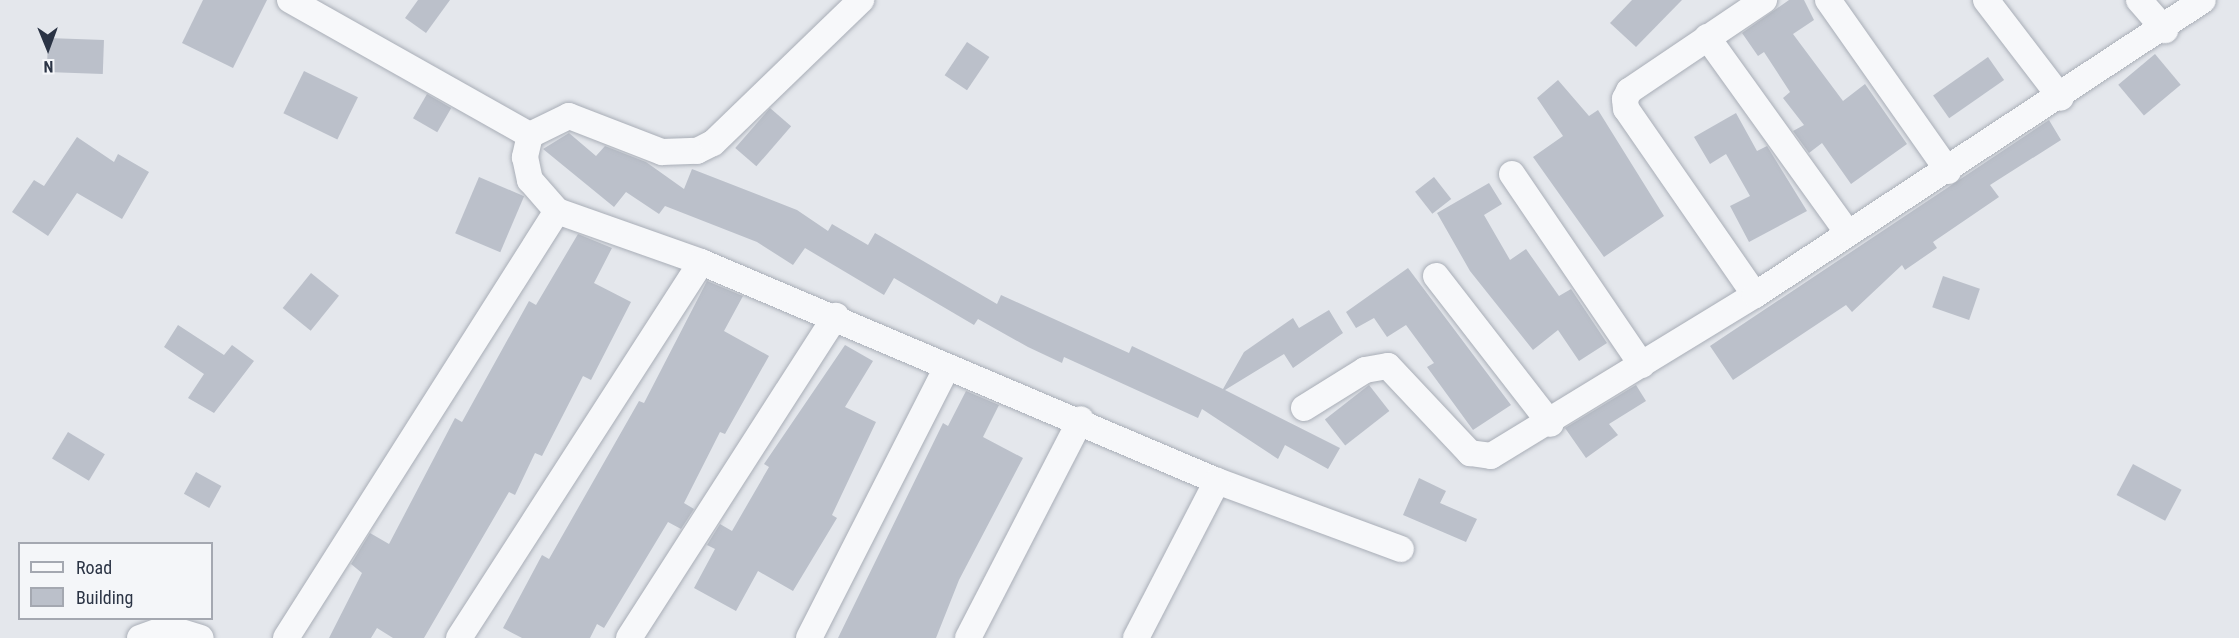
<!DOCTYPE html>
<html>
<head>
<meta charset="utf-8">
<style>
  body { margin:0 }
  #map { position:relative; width:2239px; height:638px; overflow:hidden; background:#e4e7ec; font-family:"Roboto Condensed",sans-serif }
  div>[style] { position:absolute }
  .building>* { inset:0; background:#bbc0ca; transform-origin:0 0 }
  .roads { filter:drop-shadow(0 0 2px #a9aeb7) drop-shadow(0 0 2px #a9aeb7) }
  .street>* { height:26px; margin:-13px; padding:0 13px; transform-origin:13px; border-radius:13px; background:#f7f8fa }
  span { translate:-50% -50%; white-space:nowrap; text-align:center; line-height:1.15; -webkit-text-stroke:4.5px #f4f6f9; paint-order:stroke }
  .legend { position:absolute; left:18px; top:542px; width:195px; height:78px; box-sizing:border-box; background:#f4f6f9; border:2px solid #a4a8b1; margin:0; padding:8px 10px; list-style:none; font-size:18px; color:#2b3445 }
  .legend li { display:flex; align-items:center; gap:12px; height:30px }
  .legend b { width:30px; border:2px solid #a4a8b1 }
  .north { position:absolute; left:18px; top:18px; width:60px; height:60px; -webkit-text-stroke:4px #f4f6f9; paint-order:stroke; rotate:179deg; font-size:16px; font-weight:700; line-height:24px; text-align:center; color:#2b3445 }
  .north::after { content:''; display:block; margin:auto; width:21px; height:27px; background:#2b3445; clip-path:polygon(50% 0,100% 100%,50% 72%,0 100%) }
</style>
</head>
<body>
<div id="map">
  <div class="building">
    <div style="clip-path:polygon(203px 0,267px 0,233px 68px,182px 43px)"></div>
    <div style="clip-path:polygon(418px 0,450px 0,426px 33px,405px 18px)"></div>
    <div style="clip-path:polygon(1632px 0,1682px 0,1636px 47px,1610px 23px)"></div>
    <div style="clip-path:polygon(1789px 0,1804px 0,1814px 20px,1793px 34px,1843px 101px,1865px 84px,1907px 144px,1851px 184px,1822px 143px,1809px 153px,1793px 131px,1804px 125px,1783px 98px,1790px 92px,1764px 52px,1758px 56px,1742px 33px)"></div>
    <div style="left:48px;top:38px;width:56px;height:34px;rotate:2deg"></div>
    <div style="left:967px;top:42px;width:27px;height:40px;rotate:34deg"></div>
    <div style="left:2155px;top:54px;width:40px;height:48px;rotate:50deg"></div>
    <div style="left:1988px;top:57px;width:28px;height:67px;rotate:55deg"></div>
    <div style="left:304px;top:71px;width:60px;height:47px;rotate:26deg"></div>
    <div style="clip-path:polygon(1558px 80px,1589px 116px,1598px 110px,1664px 216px,1604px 257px,1533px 157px,1563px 136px,1537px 98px)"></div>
    <div style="left:427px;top:94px;width:28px;height:28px;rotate:30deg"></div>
    <div style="left:770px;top:108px;width:28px;height:53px;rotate:41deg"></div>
    <div style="clip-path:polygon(1736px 113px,1757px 151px,1767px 146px,1807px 211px,1749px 242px,1730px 206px,1750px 196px,1726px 154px,1710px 164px,1694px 137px)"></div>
    <div style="clip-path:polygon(2049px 120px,2061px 140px,1990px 185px,1999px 197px,1933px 242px,1937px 248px,1905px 270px,1902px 265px,1852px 312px,1846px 305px,1733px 380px,1710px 346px)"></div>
    <div style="clip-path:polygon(569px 133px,596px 156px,605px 146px,646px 162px,684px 189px,692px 169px,797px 210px,828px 231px,832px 224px,868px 245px,875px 233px,997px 304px,1001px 295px,1129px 353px,1132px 346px,1223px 389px,1244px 352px,1293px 318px,1299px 328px,1329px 310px,1343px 333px,1293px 368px,1284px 354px,1225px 390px,1340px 448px,1328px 469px,1285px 445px,1278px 459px,1202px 409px,1198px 418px,1064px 357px,1062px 363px,1028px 347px,978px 319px,974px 325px,894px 278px,884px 295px,805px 248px,793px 265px,757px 242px,665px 206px,659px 214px,626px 192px,614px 207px,543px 149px)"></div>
    <div style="clip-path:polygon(77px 137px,114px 162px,118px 154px,149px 172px,122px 219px,77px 193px,48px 236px,12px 212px,34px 180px,44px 186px)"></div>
    <div style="left:479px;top:177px;width:49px;height:61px;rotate:23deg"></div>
    <div style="left:1434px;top:177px;width:28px;height:24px;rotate:52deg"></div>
    <div style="clip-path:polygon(1489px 183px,1502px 204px,1484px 215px,1510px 260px,1526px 249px,1559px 296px,1571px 289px,1607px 343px,1579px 361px,1558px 330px,1533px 350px,1470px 271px,1437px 213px)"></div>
    <div style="clip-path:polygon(578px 234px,612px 248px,594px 283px,631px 302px,591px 380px,583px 376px,542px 456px,535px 453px,515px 495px,509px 492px,424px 638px,393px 638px,377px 628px,371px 638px,329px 638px,362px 573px,351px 564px,370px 533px,389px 544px,455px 418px,462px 422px,529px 301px,536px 305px)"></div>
    <div style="clip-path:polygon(1408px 268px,1511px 405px,1473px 430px,1427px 367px,1434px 363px,1406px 325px,1387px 337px,1374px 318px,1356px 328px,1346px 312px)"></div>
    <div style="left:311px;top:273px;width:36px;height:45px;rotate:39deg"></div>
    <div style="left:1943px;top:276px;width:39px;height:33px;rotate:19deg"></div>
    <div style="clip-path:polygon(707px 281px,743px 296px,724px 331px,769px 356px,725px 434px,720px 432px,684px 503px,694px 509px,681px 529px,668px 522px,604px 628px,597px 624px,590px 638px,522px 638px,503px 628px,542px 555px,549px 559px,639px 401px,644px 403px)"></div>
    <div style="clip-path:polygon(178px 325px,224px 355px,232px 345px,254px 361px,214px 413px,188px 398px,204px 374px,164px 347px)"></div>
    <div style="clip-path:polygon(845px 345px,873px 361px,845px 407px,876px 422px,832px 515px,837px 518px,793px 591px,758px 571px,736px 611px,694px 588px,715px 549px,707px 545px,720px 524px,732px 531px,769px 467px,764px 464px)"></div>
    <div style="left:1369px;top:385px;width:33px;height:56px;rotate:52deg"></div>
    <div style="clip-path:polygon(1636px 385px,1646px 401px,1609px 424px,1618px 435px,1586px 458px,1565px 428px)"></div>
    <div style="clip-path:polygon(966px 391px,999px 405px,983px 437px,1023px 458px,959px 580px,936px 638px,838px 638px,943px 423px,948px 426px)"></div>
    <div style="left:68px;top:432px;width:43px;height:31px;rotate:31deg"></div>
    <div style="left:2133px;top:464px;width:55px;height:35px;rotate:28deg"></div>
    <div style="left:196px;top:472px;width:29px;height:25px;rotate:29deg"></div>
    <div style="clip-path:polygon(1419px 478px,1446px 491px,1440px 503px,1477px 519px,1466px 542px,1403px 515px)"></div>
  </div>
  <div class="roads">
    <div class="street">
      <div style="left:290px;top:0;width:275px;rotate:29.4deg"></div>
      <div style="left:530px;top:135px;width:23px;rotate:103deg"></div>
      <div style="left:525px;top:157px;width:24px;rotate:78deg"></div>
      <div style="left:530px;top:180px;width:41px;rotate:48.9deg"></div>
      <div style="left:557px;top:211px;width:153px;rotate:19.5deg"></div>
      <div style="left:701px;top:262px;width:561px;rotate:23deg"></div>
      <div style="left:1217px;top:481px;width:196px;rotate:20.3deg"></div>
      <div style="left:1828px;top:0;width:209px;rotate:54.9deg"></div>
      <div style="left:1986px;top:0;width:123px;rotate:52.6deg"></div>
      <div style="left:2139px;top:0;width:40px;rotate:49deg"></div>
      <div style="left:1707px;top:37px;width:241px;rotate:54.3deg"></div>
      <div style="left:530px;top:135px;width:43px;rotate:-26deg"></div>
      <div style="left:569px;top:116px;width:100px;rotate:21.2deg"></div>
      <div style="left:662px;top:152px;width:35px;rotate:-2deg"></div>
      <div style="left:697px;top:151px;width:18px;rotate:-27deg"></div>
      <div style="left:713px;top:143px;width:206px;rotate:-44deg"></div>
      <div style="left:1512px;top:174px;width:231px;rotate:55.8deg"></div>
      <div style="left:1436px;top:276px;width:187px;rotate:52.2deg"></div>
      <div style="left:1755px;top:295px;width:226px;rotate:-124.7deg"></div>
      <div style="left:1626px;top:109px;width:10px;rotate:-96deg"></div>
      <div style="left:1625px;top:99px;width:9px;rotate:-63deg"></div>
      <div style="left:1629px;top:91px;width:163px;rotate:-34deg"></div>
      <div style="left:1304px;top:408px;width:72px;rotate:-31.9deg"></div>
      <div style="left:1365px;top:370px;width:23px;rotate:-10deg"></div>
      <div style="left:1388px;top:366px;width:120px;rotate:46.7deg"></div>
      <div style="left:1470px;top:453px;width:21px;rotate:8deg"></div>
      <div style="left:1491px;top:456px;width:309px;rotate:-31.4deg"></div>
      <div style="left:1755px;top:295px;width:536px;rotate:-33.36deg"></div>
      <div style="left:140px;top:638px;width:30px;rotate:-20deg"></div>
      <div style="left:168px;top:628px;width:34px;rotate:17deg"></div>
      <div style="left:286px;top:638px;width:506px;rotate:-57.6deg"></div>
      <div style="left:459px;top:638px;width:447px;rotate:-57.2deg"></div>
      <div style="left:629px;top:638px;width:383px;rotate:-57.3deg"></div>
      <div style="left:809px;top:638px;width:304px;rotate:-63deg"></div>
      <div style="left:968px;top:638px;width:246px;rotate:-62.7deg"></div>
      <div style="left:1136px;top:638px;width:177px;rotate:-62.7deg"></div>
    </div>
  </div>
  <ul class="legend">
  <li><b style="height:8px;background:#f7f8fa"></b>Road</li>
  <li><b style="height:16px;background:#bbc0ca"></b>Building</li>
  </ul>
  <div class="north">N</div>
</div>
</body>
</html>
